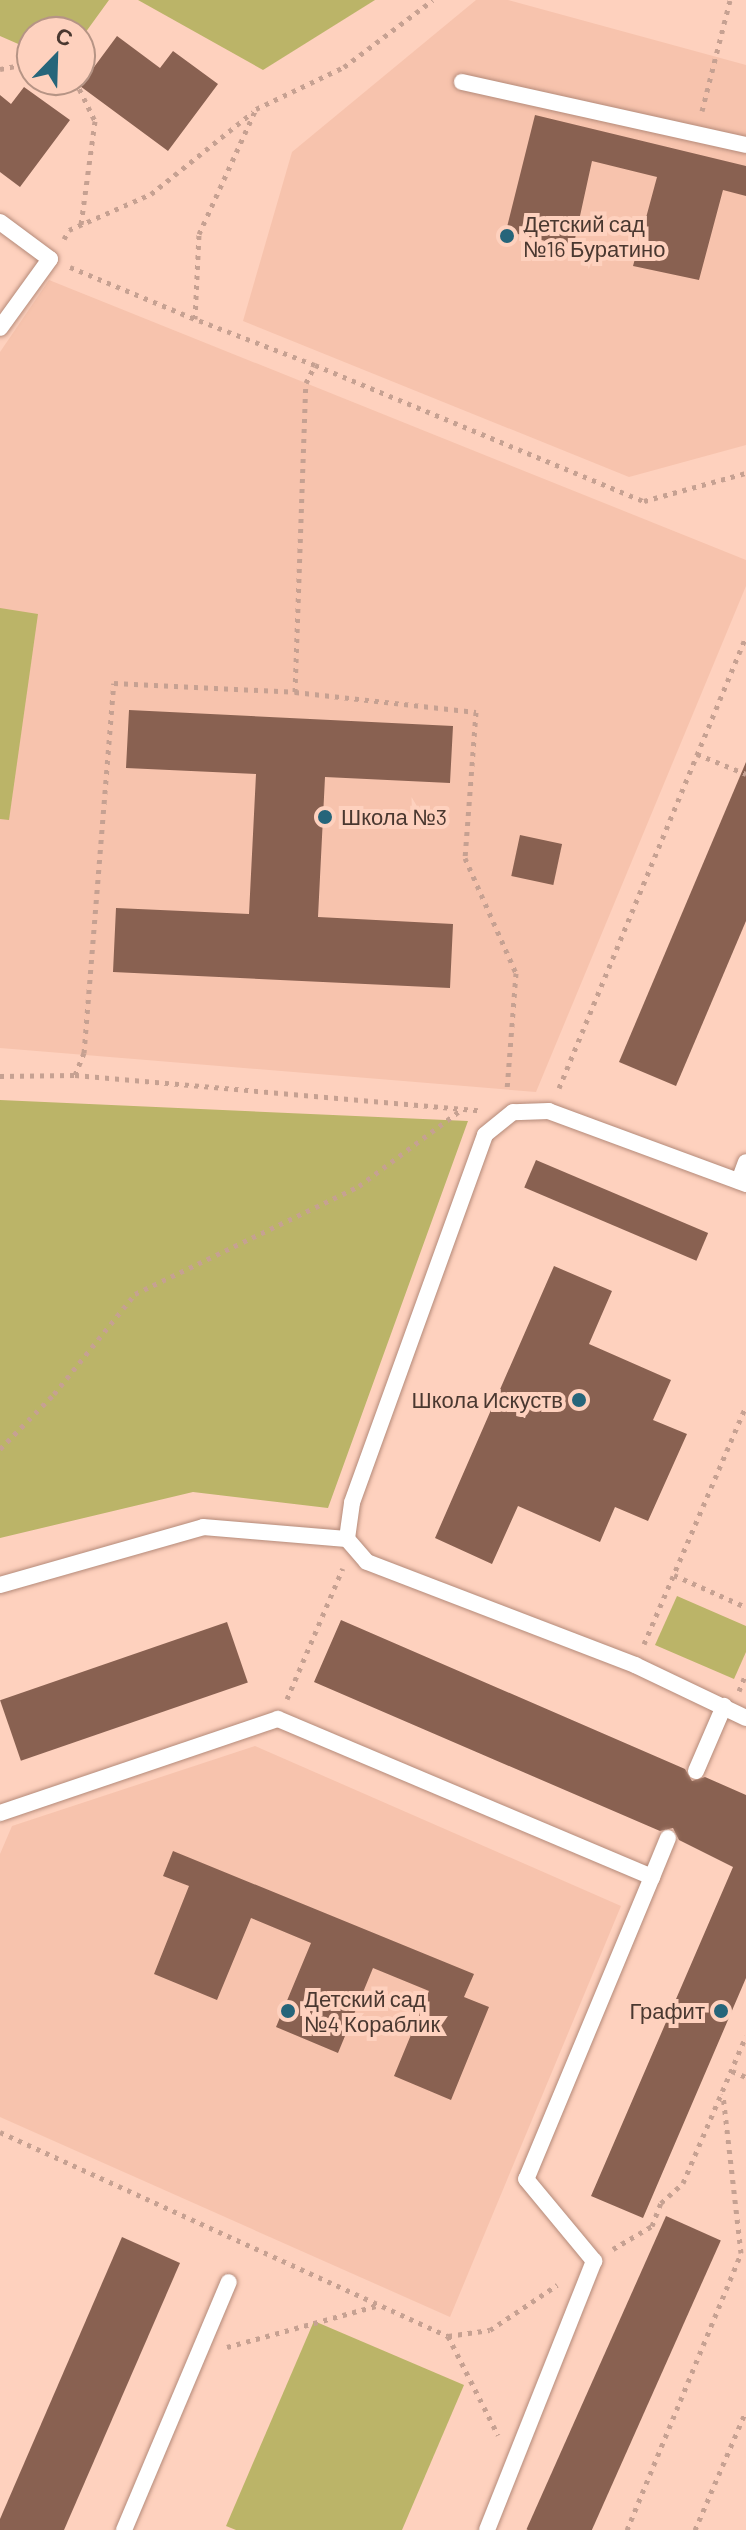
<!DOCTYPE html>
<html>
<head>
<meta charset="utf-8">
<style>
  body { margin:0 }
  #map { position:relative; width:746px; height:2530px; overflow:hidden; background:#fed1be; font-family:Barlow,sans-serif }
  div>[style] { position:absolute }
  .built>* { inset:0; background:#f7c3ad }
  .green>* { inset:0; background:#bbb468 }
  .building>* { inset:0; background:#896151; transform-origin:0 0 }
  .path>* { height:5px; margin-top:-2.5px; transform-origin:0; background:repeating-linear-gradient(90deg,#c6a192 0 4px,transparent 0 10px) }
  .roads { filter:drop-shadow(0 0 2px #b48a79) drop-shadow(0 0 2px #b48a79) }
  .service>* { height:16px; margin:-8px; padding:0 8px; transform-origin:8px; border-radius:8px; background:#fff }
  .dots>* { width:22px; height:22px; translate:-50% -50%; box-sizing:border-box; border:4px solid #fed1be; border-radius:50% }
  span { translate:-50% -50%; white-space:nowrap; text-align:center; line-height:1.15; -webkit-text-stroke:8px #fed1be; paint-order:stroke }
  .poi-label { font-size:22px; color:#4a3830 }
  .left { translate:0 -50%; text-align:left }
  .right { translate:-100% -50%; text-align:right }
  .north { position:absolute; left:16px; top:16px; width:80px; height:80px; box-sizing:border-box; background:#fed1be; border:2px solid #b69485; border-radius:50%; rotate:23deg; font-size:22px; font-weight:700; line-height:32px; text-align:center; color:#4a3830 }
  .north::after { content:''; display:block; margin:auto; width:28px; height:36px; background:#26657a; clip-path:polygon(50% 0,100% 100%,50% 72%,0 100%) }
</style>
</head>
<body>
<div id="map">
  <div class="built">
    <div style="clip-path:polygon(476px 0,508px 0,746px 65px,746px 445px,629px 477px,243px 321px,292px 152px)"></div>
    <div style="clip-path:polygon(49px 280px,746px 560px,746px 586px,536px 1092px,0 1048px,0 352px)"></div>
    <div style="clip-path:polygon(255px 1746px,621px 1906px,450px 2317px,0 2117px,0 1854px,12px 1826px)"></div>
  </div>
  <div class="green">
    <div style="clip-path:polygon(0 0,109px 0,80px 40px,80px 32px,32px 32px,32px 50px,0 36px)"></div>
    <div style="clip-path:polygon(138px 0,375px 0,263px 70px)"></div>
    <div style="clip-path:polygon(0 608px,38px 614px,9px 820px,0 819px)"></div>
    <div style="clip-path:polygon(0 1100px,468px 1121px,328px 1508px,193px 1492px,0 1538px)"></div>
    <div style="clip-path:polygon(677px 1596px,746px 1626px,746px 1652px,734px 1679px,655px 1645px)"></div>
    <div style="clip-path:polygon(314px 2321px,464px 2385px,402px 2530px,236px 2530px,226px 2526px)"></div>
  </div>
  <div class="building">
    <div style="clip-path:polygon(117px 36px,160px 68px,173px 51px,218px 84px,168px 151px,80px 86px)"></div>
    <div style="clip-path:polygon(24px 87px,70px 120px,20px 187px,0 172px,0 95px,11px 104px)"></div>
    <div style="clip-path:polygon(535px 115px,746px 166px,746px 196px,723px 190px,699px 280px,633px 266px,657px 177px,592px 161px,573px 248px,506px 231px)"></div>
    <div style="clip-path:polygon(129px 710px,453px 726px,450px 783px,325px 777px,318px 917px,453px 924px,450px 988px,113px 972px,116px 908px,249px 914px,256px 774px,126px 768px)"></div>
    <div style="clip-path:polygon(746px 762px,746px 921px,676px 1086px,619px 1062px)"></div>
    <div style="left:520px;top:835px;width:43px;height:42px;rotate:12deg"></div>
    <div style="left:536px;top:1160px;width:187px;height:30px;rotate:23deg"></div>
    <div style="clip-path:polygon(554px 1266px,612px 1291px,589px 1344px,671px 1380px,653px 1420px,687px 1434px,648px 1521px,615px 1507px,600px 1542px,518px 1506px,492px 1564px,435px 1538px)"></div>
    <div style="clip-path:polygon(341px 1620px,685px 1769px,692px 1781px,705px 1777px,746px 1795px,746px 1978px,643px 2218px,591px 2196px,733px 1867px,679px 1840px,673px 1828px,660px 1831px,314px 1682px)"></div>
    <div style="left:227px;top:1622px;width:64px;height:240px;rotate:71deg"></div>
    <div style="clip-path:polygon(173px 1851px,474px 1974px,464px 1997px,489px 2007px,451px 2100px,394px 2076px,429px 1991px,373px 1968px,338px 2053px,276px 2027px,311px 1943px,251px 1918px,217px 2000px,154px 1974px,189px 1886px,163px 1876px)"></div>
    <div style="left:666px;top:2216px;width:60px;height:343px;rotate:24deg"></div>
    <div style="clip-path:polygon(122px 2237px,180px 2263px,64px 2530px,0 2530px,0 2519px)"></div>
  </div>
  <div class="path">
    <div style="left:0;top:69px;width:33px;rotate:-11deg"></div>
    <div style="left:75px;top:80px;width:46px;rotate:64deg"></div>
    <div style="left:95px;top:121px;width:105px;rotate:97.7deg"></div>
    <div style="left:702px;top:111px;width:114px;rotate:-75.8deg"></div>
    <div style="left:64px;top:239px;width:10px;rotate:-61deg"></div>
    <div style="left:69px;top:230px;width:90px;rotate:-23.7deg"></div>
    <div style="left:151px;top:194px;width:131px;rotate:-38.8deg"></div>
    <div style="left:70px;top:267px;width:135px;rotate:22.6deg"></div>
    <div style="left:315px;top:365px;width:129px;rotate:-159deg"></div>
    <div style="left:195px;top:319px;width:85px;rotate:-87.3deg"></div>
    <div style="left:199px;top:234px;width:137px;rotate:-65.5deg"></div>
    <div style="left:256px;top:109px;width:98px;rotate:-25.5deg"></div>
    <div style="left:344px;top:67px;width:111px;rotate:-37deg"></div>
    <div style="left:295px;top:692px;width:309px;rotate:-88deg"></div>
    <div style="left:306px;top:383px;width:20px;rotate:-63deg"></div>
    <div style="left:315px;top:365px;width:356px;rotate:22.5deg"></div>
    <div style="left:644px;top:501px;width:106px;rotate:-15.4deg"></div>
    <div style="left:697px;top:754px;width:53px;rotate:22.2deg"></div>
    <div style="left:75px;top:1075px;width:24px;rotate:-68deg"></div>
    <div style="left:84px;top:1053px;width:371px;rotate:-85.4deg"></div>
    <div style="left:114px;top:683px;width:181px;rotate:2.8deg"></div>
    <div style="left:295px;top:692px;width:182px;rotate:6.3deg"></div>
    <div style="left:476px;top:712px;width:146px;rotate:94.3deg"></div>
    <div style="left:465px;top:858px;width:126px;rotate:66.1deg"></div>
    <div style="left:516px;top:973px;width:117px;rotate:94.4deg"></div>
    <div style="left:0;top:1076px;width:75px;rotate:-0.8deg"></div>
    <div style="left:75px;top:1075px;width:405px;rotate:5deg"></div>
    <div style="left:559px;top:1088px;width:489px;rotate:-67.5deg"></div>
    <div style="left:0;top:1449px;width:77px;rotate:-45.5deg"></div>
    <div style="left:54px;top:1394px;width:129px;rotate:-51deg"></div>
    <div style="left:135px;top:1294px;width:249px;rotate:-25.7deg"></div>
    <div style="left:359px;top:1186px;width:127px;rotate:-36.7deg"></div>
    <div style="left:674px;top:1575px;width:79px;rotate:24deg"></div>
    <div style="left:644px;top:1644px;width:259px;rotate:-66.8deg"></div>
    <div style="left:739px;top:1691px;width:18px;rotate:-68deg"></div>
    <div style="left:287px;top:1699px;width:142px;rotate:-66.9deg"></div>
    <div style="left:732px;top:2071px;width:15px;rotate:23deg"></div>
    <div style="left:0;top:2132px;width:492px;rotate:24.5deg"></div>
    <div style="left:448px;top:2336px;width:111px;rotate:63.2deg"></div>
    <div style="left:613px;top:2249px;width:45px;rotate:-30.5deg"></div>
    <div style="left:652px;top:2226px;width:25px;rotate:-69deg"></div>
    <div style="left:661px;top:2203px;width:30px;rotate:-42deg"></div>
    <div style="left:683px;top:2183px;width:160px;rotate:-66.8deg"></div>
    <div style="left:448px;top:2336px;width:42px;rotate:-8.1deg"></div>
    <div style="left:490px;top:2330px;width:81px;rotate:-33.9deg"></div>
    <div style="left:227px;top:2347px;width:159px;rotate:-15.4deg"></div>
    <div style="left:627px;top:2530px;width:300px;rotate:-67.6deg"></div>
    <div style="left:741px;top:2253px;width:160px;rotate:-96.5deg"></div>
    <div style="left:695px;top:2530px;width:129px;rotate:-66.8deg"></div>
  </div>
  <div class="roads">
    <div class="service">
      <div style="left:462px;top:82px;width:291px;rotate:12.5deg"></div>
      <div style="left:0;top:222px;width:62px;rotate:36.5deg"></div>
      <div style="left:50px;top:259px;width:85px;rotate:125.9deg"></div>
      <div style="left:739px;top:1181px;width:20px;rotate:-70deg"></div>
      <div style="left:746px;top:1184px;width:210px;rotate:-159.7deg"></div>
      <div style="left:549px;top:1111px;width:36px;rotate:178deg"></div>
      <div style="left:513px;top:1112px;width:36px;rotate:141deg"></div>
      <div style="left:485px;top:1135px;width:391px;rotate:109.9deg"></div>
      <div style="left:352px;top:1503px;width:36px;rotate:98deg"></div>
      <div style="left:347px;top:1539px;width:30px;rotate:49deg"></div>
      <div style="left:367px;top:1562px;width:287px;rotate:21deg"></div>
      <div style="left:635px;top:1665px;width:123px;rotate:25.5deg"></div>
      <div style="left:0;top:1585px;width:211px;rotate:-15.9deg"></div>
      <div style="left:203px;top:1527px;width:144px;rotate:4.8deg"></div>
      <div style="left:696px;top:1771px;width:71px;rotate:-66.7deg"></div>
      <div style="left:0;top:1813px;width:293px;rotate:-18.7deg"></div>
      <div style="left:278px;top:1719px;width:406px;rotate:22.9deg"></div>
      <div style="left:652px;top:1877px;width:327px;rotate:112.6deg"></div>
      <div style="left:526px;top:2179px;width:107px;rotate:50.3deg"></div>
      <div style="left:594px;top:2261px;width:289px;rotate:111.7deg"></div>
      <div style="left:652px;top:1877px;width:42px;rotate:-67.7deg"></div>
      <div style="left:124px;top:2530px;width:269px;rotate:-67.1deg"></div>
    </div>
  </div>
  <div class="dots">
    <div style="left:507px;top:236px;background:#26657a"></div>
    <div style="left:325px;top:817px;background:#26657a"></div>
    <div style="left:579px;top:1400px;background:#26657a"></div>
    <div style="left:288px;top:2011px;background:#26657a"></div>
    <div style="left:721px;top:2011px;background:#26657a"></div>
  </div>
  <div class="poi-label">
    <span class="left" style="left:523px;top:236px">Детский сад<br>№16 Буратино</span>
    <span class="left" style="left:341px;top:817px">Школа №3</span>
    <span class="right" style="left:563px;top:1400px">Школа Искуств</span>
    <span class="left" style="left:304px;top:2011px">Детский сад<br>№4 Кораблик</span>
    <span class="right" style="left:705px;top:2011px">Графит</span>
  </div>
  <div class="north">С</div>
</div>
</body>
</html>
